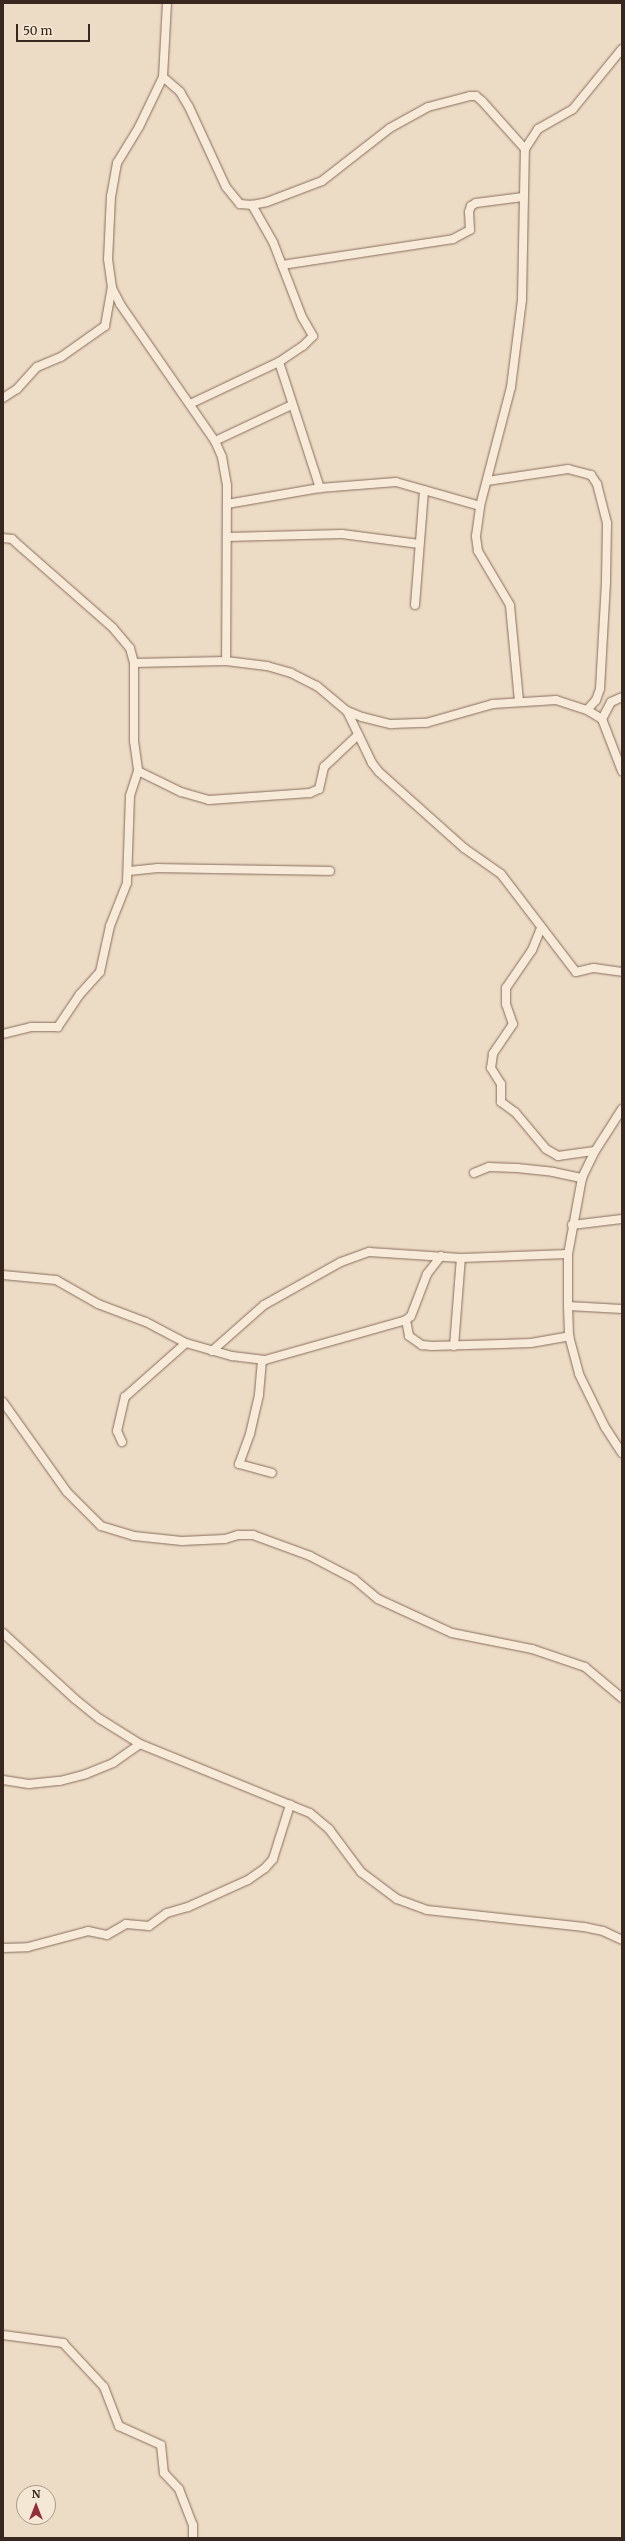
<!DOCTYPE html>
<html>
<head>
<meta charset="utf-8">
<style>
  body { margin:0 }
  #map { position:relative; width:625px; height:2541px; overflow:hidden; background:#ecdbc5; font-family:Merriweather,serif }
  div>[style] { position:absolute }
  .roads { filter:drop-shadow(0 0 1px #876d5c) drop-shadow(0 0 1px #876d5c) }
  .street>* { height:8px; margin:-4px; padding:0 4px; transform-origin:4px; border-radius:4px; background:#f7ead8 }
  span { translate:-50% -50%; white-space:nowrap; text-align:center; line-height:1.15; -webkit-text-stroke:4px #f4e7d4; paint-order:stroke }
  .frame { position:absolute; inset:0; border:4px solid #37271f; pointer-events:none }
  .north { position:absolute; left:16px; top:2485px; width:40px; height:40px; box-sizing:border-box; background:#f4e7d4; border:1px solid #a89a8c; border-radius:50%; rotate:0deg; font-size:11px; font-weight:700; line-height:16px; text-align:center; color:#37271f }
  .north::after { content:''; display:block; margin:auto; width:14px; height:18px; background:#932e3c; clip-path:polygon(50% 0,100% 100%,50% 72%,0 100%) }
  .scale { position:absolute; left:16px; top:24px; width:74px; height:18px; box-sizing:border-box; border:2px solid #37271f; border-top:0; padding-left:5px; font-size:12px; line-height:14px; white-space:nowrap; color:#37271f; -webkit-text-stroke:3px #f4e7d4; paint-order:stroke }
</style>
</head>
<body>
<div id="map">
  <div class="roads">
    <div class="street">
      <div style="left:167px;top:3px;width:74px;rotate:93.1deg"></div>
      <div style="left:163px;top:77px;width:55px;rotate:115.6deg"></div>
      <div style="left:139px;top:127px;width:42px;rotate:121.4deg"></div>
      <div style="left:117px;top:163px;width:34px;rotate:100deg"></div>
      <div style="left:111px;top:196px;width:63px;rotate:92.7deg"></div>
      <div style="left:108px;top:259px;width:29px;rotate:82deg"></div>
      <div style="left:112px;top:288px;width:18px;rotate:63deg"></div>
      <div style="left:120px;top:304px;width:167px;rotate:55.3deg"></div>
      <div style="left:215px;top:441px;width:17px;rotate:66deg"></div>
      <div style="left:222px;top:457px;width:29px;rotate:80deg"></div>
      <div style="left:227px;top:486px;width:175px;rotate:90.3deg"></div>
      <div style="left:163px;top:77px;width:23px;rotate:41deg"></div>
      <div style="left:180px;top:92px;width:17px;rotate:59deg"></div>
      <div style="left:189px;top:107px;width:88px;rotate:65.2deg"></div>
      <div style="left:226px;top:187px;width:22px;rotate:51deg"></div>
      <div style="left:240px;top:204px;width:12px;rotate:5deg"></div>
      <div style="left:252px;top:205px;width:15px;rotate:-11deg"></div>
      <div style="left:267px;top:202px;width:59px;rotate:-20.9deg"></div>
      <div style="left:322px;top:181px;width:86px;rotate:-37.9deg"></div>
      <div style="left:390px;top:128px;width:43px;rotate:-28.9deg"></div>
      <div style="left:428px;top:107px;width:43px;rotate:-14.7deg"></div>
      <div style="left:470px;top:96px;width:6px"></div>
      <div style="left:476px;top:96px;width:8px;rotate:40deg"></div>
      <div style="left:482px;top:101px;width:64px;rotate:48.1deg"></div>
      <div style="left:282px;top:265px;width:173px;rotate:-8.6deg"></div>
      <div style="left:453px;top:239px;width:19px;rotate:-28deg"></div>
      <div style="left:470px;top:230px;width:18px;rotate:-93deg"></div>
      <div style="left:469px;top:212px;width:6px;rotate:-72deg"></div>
      <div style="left:471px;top:206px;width:6px;rotate:-31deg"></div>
      <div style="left:476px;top:203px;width:47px;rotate:-7.3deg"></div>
      <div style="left:279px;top:362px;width:133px;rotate:72deg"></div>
      <div style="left:3px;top:398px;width:17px;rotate:-33deg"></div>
      <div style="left:17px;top:389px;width:30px;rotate:-48deg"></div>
      <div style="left:37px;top:367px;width:26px;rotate:-23deg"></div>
      <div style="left:61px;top:357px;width:54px;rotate:-35.2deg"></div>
      <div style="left:105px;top:326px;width:39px;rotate:-80deg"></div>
      <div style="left:190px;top:404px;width:98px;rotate:-25.3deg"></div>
      <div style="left:279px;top:362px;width:29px;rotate:-34deg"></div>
      <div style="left:303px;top:346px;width:14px;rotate:-45deg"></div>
      <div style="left:313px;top:336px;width:22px;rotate:-120deg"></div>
      <div style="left:302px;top:317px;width:80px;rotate:-111.1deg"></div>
      <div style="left:273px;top:242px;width:43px;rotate:-119.6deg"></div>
      <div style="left:215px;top:441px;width:85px;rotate:-25.1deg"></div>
      <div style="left:487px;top:481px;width:82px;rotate:-8.4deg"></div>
      <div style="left:568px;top:469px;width:24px;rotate:15deg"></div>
      <div style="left:591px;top:475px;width:11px;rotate:56deg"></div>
      <div style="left:597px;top:484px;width:40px;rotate:75.6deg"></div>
      <div style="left:607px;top:523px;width:59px;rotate:91deg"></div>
      <div style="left:606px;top:582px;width:107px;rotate:93.2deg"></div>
      <div style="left:600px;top:689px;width:12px;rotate:110deg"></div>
      <div style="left:596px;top:700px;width:13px;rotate:132deg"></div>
      <div style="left:227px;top:504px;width:94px;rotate:-9.8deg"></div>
      <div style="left:320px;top:488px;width:76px;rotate:-4.5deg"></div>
      <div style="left:396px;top:482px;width:87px;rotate:15.9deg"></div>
      <div style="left:227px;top:537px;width:115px;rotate:-1.5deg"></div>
      <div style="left:342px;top:534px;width:78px;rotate:7.4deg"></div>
      <div style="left:3px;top:538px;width:9px;rotate:6deg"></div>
      <div style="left:12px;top:539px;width:13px;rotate:42deg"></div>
      <div style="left:22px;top:548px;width:121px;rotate:41.3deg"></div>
      <div style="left:113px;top:628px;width:26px;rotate:50deg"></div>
      <div style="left:130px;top:648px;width:16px;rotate:75deg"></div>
      <div style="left:134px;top:663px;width:78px;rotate:90deg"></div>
      <div style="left:134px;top:741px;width:30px;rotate:82deg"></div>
      <div style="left:138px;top:771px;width:26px;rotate:108deg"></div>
      <div style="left:130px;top:796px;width:87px;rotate:92deg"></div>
      <div style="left:127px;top:883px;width:46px;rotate:111.6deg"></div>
      <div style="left:110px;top:926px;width:47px;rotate:102.3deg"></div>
      <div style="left:100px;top:972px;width:30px;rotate:132deg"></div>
      <div style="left:80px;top:994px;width:40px;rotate:124deg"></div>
      <div style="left:58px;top:1027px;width:27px;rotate:180deg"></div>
      <div style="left:31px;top:1027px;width:29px;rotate:166deg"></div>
      <div style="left:415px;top:605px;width:115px;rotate:-85.5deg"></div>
      <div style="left:134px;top:663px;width:92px;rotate:-1.2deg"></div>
      <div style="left:226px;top:661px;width:41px;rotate:7deg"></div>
      <div style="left:267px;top:666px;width:25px;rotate:16deg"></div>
      <div style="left:291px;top:673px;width:29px;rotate:27deg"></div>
      <div style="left:317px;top:686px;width:39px;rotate:40deg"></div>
      <div style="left:347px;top:711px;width:16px;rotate:22deg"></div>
      <div style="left:362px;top:717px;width:30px;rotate:14deg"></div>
      <div style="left:391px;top:724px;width:35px;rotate:-2deg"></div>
      <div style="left:426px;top:723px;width:70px;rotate:-15.8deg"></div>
      <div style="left:493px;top:704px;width:63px;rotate:-3.6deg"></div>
      <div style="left:556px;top:700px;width:33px;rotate:18deg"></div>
      <div style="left:587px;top:710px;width:17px;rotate:31deg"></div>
      <div style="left:602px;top:719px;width:56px;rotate:69deg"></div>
      <div style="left:519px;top:701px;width:96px;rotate:-95.4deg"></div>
      <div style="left:510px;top:605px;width:63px;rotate:-120.7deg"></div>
      <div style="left:478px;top:551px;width:15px;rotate:-98deg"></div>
      <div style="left:476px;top:536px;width:30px;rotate:-82deg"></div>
      <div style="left:480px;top:506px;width:123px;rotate:-75.4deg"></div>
      <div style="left:511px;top:387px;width:88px;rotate:-82.8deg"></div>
      <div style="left:522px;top:300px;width:151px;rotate:-88.9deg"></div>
      <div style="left:525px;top:149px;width:24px;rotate:-57deg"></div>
      <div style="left:538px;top:129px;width:40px;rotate:-29.7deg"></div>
      <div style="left:573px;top:109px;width:77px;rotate:-50.8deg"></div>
      <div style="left:347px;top:711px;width:58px;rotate:64.3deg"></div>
      <div style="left:372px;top:763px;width:11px;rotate:52deg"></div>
      <div style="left:379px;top:772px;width:114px;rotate:41.8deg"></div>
      <div style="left:464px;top:848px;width:45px;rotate:35.1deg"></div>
      <div style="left:501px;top:874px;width:123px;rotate:52.6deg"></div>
      <div style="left:576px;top:972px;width:18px;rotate:-13deg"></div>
      <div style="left:594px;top:968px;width:28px;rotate:8deg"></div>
      <div style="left:602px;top:719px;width:19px;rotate:-62deg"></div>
      <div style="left:611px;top:702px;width:12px;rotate:-24deg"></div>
      <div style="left:138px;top:771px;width:48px;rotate:26deg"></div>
      <div style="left:181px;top:792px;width:29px;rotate:16deg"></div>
      <div style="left:209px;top:800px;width:101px;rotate:-4deg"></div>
      <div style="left:310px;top:793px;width:10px;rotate:-24deg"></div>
      <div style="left:319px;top:789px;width:23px;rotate:-77deg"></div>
      <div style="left:324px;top:767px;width:47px;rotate:-43.3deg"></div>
      <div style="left:129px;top:871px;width:29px;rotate:-6deg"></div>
      <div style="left:158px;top:868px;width:172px;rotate:1deg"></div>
      <div style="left:541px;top:928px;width:24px;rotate:112deg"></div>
      <div style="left:532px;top:950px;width:46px;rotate:124.4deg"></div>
      <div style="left:506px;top:988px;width:16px;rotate:90deg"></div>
      <div style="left:506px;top:1004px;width:21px;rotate:71deg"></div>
      <div style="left:513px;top:1024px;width:36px;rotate:124deg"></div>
      <div style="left:493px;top:1054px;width:14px;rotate:98deg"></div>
      <div style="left:491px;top:1068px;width:19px;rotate:58deg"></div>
      <div style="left:501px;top:1084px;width:18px;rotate:90deg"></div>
      <div style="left:501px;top:1102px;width:17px;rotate:36deg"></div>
      <div style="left:515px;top:1112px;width:48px;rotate:50deg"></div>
      <div style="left:546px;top:1149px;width:14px;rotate:30deg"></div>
      <div style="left:558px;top:1156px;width:37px;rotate:-8deg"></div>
      <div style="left:622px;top:1109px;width:50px;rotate:122.7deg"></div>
      <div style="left:595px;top:1151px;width:30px;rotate:116deg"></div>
      <div style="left:582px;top:1178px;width:77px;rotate:100.4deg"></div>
      <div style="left:568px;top:1254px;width:52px;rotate:90deg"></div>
      <div style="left:568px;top:1306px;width:30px;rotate:88deg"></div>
      <div style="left:569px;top:1336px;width:39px;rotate:75deg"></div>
      <div style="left:579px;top:1374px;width:59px;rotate:63.9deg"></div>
      <div style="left:605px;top:1427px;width:31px;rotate:57deg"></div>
      <div style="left:474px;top:1173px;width:16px;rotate:-22deg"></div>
      <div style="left:489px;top:1167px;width:28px;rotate:2deg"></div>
      <div style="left:517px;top:1168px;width:36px;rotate:6deg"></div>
      <div style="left:553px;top:1172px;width:30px;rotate:12deg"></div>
      <div style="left:572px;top:1225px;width:50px;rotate:-6.8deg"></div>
      <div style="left:3px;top:1275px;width:53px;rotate:5.4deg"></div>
      <div style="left:56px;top:1280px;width:48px;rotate:29.7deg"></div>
      <div style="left:98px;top:1304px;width:51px;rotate:20.6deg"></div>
      <div style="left:146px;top:1322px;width:45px;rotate:27.7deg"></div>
      <div style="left:186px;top:1343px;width:48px;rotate:15.8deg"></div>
      <div style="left:232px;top:1356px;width:33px;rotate:7deg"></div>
      <div style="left:265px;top:1360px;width:147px;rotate:-15.8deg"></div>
      <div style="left:406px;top:1320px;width:6px;rotate:-39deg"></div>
      <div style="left:411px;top:1316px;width:45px;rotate:-69.1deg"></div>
      <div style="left:427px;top:1274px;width:23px;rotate:-52deg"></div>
      <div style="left:568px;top:1306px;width:54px;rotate:3.2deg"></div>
      <div style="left:406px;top:1320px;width:16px;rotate:79deg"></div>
      <div style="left:409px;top:1336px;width:16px;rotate:35deg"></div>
      <div style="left:422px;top:1345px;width:10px;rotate:6deg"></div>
      <div style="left:432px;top:1346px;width:99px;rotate:-1.7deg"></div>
      <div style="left:531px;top:1343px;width:39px;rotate:-10deg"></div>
      <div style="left:454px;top:1346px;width:88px;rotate:-85.5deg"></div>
      <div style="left:212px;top:1351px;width:69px;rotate:-41.5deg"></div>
      <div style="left:264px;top:1305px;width:88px;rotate:-29.2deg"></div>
      <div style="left:341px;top:1262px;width:30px;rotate:-20deg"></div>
      <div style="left:369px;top:1252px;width:92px;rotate:3.7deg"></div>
      <div style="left:461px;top:1258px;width:107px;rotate:-2.1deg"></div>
      <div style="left:262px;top:1360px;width:35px;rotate:95deg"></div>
      <div style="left:259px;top:1395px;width:40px;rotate:103deg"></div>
      <div style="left:250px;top:1434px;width:32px;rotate:110deg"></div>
      <div style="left:239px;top:1464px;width:34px;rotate:15deg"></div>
      <div style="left:3px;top:1402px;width:110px;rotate:54.6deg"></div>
      <div style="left:67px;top:1492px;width:48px;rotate:45deg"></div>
      <div style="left:101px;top:1526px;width:34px;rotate:17deg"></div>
      <div style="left:134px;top:1536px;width:48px;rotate:5.9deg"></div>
      <div style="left:182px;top:1541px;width:43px;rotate:-2.7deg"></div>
      <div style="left:225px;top:1539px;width:14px;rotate:-17deg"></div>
      <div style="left:238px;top:1535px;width:15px"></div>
      <div style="left:253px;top:1535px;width:61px;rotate:20.2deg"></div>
      <div style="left:310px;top:1556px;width:50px;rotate:27.6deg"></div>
      <div style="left:354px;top:1579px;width:31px;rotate:40deg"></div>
      <div style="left:378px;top:1599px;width:81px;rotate:24.7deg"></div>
      <div style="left:452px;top:1633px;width:82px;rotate:11.3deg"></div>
      <div style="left:532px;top:1649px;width:56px;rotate:18.8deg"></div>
      <div style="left:585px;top:1667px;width:48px;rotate:40deg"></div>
      <div style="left:122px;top:1442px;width:12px;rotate:-114deg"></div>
      <div style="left:117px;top:1431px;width:35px;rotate:-77deg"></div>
      <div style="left:125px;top:1397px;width:81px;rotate:-41.5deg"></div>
      <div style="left:3px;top:1633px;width:98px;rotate:42.5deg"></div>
      <div style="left:75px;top:1699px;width:32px;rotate:39deg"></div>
      <div style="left:100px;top:1719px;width:47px;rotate:32deg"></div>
      <div style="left:140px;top:1744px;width:183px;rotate:22.1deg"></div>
      <div style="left:310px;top:1813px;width:25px;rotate:40deg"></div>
      <div style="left:329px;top:1829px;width:54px;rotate:53.3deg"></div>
      <div style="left:361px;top:1872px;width:45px;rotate:36.9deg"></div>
      <div style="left:397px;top:1899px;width:32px;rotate:20deg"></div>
      <div style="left:427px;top:1910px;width:158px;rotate:6.2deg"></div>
      <div style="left:584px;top:1927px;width:19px;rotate:12deg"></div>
      <div style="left:603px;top:1931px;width:21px;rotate:25deg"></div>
      <div style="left:3px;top:1780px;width:26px;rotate:9deg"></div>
      <div style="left:29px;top:1784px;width:31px;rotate:-6deg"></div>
      <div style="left:60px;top:1781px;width:27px;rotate:-15deg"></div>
      <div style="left:86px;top:1774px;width:29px;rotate:-22deg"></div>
      <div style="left:113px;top:1763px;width:33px;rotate:-35deg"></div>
      <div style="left:3px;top:1948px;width:25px;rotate:-2deg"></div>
      <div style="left:28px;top:1947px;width:62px;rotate:-14.9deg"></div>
      <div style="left:88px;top:1931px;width:19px;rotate:12deg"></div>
      <div style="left:107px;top:1935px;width:22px;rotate:-30deg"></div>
      <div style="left:126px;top:1924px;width:23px;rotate:5deg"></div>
      <div style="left:149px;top:1926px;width:22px;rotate:-36deg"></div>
      <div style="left:167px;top:1913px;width:22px;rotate:-16deg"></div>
      <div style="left:188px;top:1907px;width:66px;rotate:-24.2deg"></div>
      <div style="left:248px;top:1880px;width:21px;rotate:-35deg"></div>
      <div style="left:265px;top:1868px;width:12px;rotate:-48deg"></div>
      <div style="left:273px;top:1859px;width:57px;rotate:-72.5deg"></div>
      <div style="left:3px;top:2335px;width:61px;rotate:7.6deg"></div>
      <div style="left:63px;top:2343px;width:60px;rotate:47deg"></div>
      <div style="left:104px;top:2387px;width:42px;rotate:69deg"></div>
      <div style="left:119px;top:2426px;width:46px;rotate:24.3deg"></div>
      <div style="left:161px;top:2445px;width:28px;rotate:84deg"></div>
      <div style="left:164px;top:2473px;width:22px;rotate:47deg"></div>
      <div style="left:179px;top:2489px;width:39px;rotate:69deg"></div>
      <div style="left:193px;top:2525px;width:13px;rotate:90deg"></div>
    </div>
  </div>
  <div class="frame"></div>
  <div class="north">N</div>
  <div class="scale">50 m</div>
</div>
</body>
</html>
